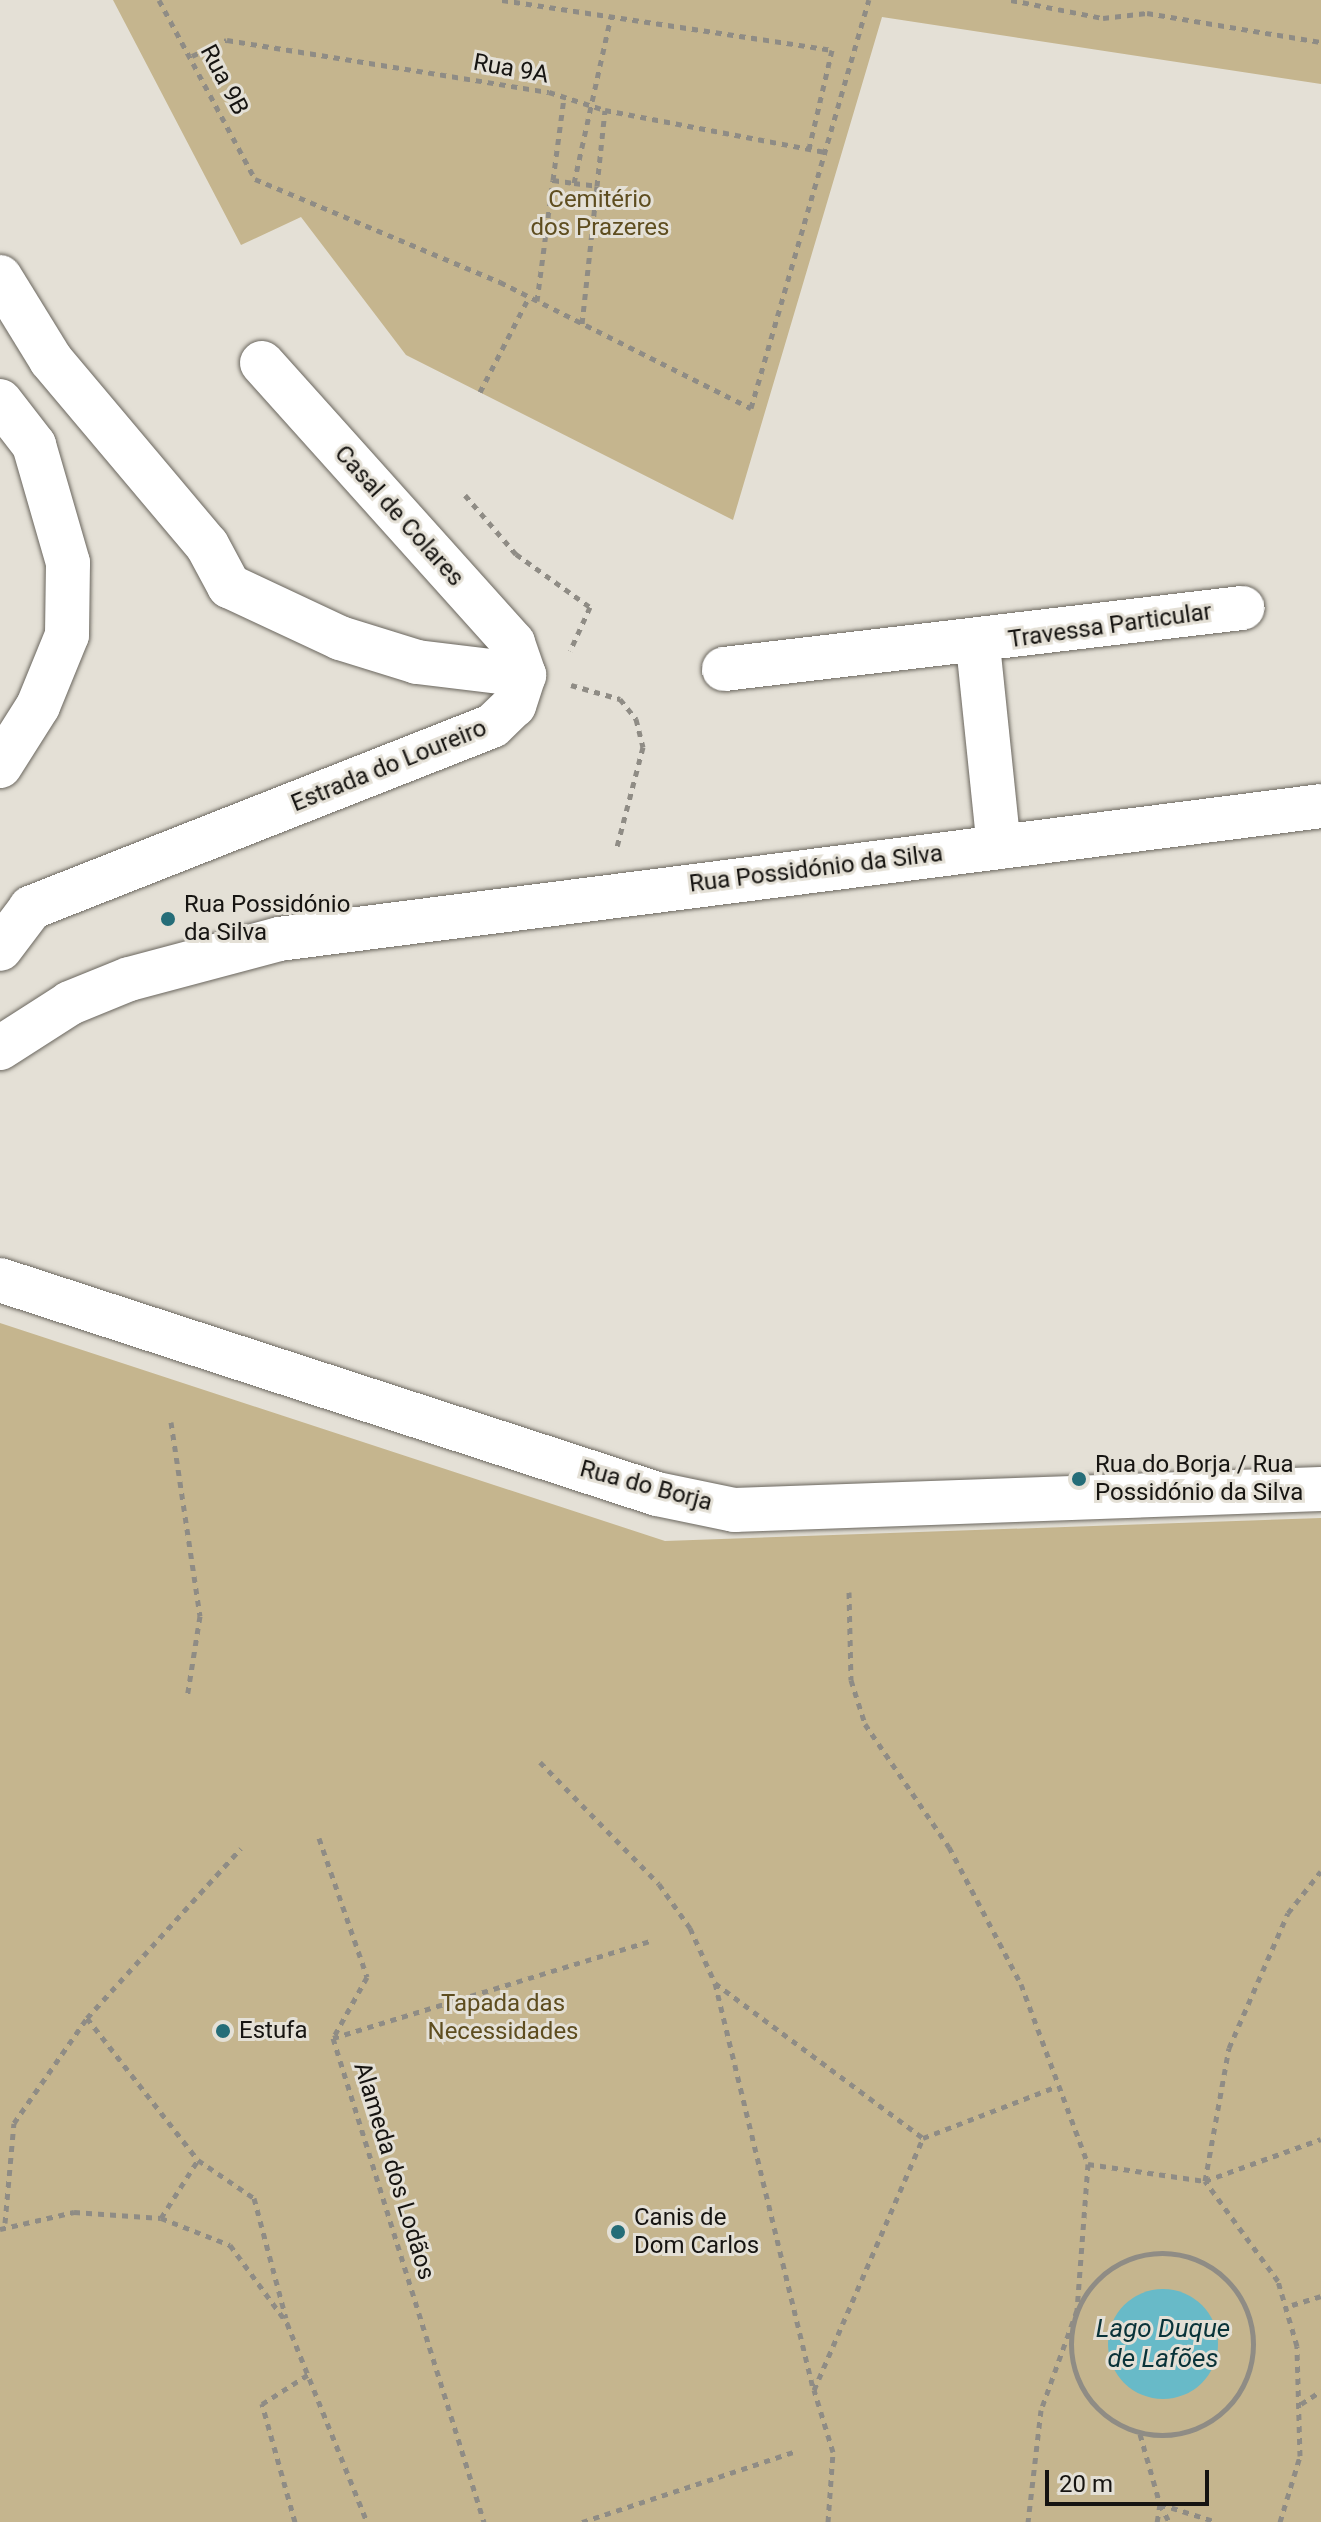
<!DOCTYPE html>
<html>
<head>
<meta charset="utf-8">
<style>
  body { margin:0 }
  #map { position:relative; width:1321px; height:2522px; overflow:hidden; background:#e4e0d6; font-family:Roboto,sans-serif }
  div>[style] { position:absolute }
  .green>* { inset:0; background:#c5b58e }
  .water>* { inset:0; background:#68bac8 }
  .round { border-radius:50% }
  .path>* { height:5px; margin-top:-2.5px; transform-origin:0; background:repeating-linear-gradient(90deg,#8f8c85 0 6px,transparent 0 12px) }
  .path>.ring { margin:-2.5px; padding:0; box-sizing:content-box; background:none; border:5px solid #8f8c85; border-radius:50% }
  .roads { filter:drop-shadow(0 0 2px #6a665e) drop-shadow(0 0 2px #6a665e) }
  .minor>* { height:44px; margin:-22px; padding:0 22px; transform-origin:22px; border-radius:22px; background:#fff }
  .dots>* { width:22px; height:22px; translate:-50% -50%; box-sizing:border-box; border:4px solid #e4e0d6; border-radius:50% }
  span { translate:-50% -50%; white-space:nowrap; text-align:center; line-height:1.15; -webkit-text-stroke:6px #e4e0d6; paint-order:stroke }
  .street-label { font-size:24px; color:#161411 }
  .park-label { font-size:24px; color:#5e4d1f }
  .poi-label { font-size:24px; color:#161411 }
  .left { translate:0 -50%; text-align:left }
  .water-label { font-size:26px; color:#093339; font-style:italic }
  .scale { position:absolute; left:1045px; top:2470px; width:164px; height:36px; box-sizing:border-box; border:4px solid #161411; border-top:0; padding-left:10px; font-size:24px; line-height:28px; white-space:nowrap; color:#161411; -webkit-text-stroke:6px #e4e0d6; paint-order:stroke }
</style>
</head>
<body>
<div id="map">
  <div class="green">
    <div style="clip-path:polygon(113px 0,1321px 0,1321px 84px,882px 17px,733px 520px,406px 355px,301px 217px,241px 245px)"></div>
    <div style="clip-path:polygon(0 1323px,665px 1541px,1321px 1518px,1321px 2522px,0 2522px)"></div>
  </div>
  <div class="water">
    <div class="round" style="left:1108px;top:2289px;width:110px;height:110px"></div>
  </div>
  <div class="path">
    <div style="left:159px;top:0;width:203px;rotate:61.8deg"></div>
    <div style="left:255px;top:179px;width:266px;rotate:22.8deg"></div>
    <div style="left:500px;top:282px;width:281px;rotate:26.7deg"></div>
    <div style="left:751px;top:408px;width:425px;rotate:-73.9deg"></div>
    <div style="left:502px;top:0;width:334px;rotate:8.6deg"></div>
    <div style="left:832px;top:50px;width:102px;rotate:103.1deg"></div>
    <div style="left:1011px;top:0;width:94px;rotate:11.1deg"></div>
    <div style="left:1103px;top:18px;width:44px;rotate:-6.5deg"></div>
    <div style="left:1147px;top:13px;width:176px;rotate:9.5deg"></div>
    <div style="left:192px;top:56px;width:38px;rotate:-25deg"></div>
    <div style="left:227px;top:40px;width:326px;rotate:9.2deg"></div>
    <div style="left:549px;top:92px;width:59px;rotate:17.8deg"></div>
    <div style="left:605px;top:110px;width:224px;rotate:10.8deg"></div>
    <div style="left:553px;top:180px;width:83px;rotate:-82.4deg"></div>
    <div style="left:574px;top:183px;width:23px;rotate:7deg"></div>
    <div style="left:597px;top:186px;width:139px;rotate:96.2deg"></div>
    <div style="left:597px;top:186px;width:76px;rotate:-84deg"></div>
    <div style="left:537px;top:301px;width:122px;rotate:-82.5deg"></div>
    <div style="left:553px;top:180px;width:21px;rotate:8deg"></div>
    <div style="left:574px;top:183px;width:171px;rotate:-77.5deg"></div>
    <div style="left:480px;top:392px;width:107px;rotate:-62.7deg"></div>
    <div style="left:465px;top:495px;width:78px;rotate:49.2deg"></div>
    <div style="left:516px;top:554px;width:91px;rotate:35.6deg"></div>
    <div style="left:590px;top:607px;width:48px;rotate:114.4deg"></div>
    <div style="left:571px;top:685px;width:51px;rotate:15.9deg"></div>
    <div style="left:620px;top:699px;width:26px;rotate:51deg"></div>
    <div style="left:636px;top:719px;width:29px;rotate:76deg"></div>
    <div style="left:643px;top:747px;width:103px;rotate:104.6deg"></div>
    <div style="left:171px;top:1422px;width:196px;rotate:81.5deg"></div>
    <div style="left:200px;top:1616px;width:83px;rotate:99deg"></div>
    <div style="left:849px;top:1592px;width:88px;rotate:88.7deg"></div>
    <div style="left:851px;top:1680px;width:46px;rotate:72.3deg"></div>
    <div style="left:865px;top:1724px;width:149px;rotate:55.7deg"></div>
    <div style="left:949px;top:1847px;width:155px;rotate:62.3deg"></div>
    <div style="left:1021px;top:1984px;width:192px;rotate:69.6deg"></div>
    <div style="left:1088px;top:2164px;width:146px;rotate:94.3deg"></div>
    <div style="left:1077px;top:2310px;width:106px;rotate:109.8deg"></div>
    <div style="left:1041px;top:2410px;width:113px;rotate:96.6deg"></div>
    <div style="left:540px;top:1762px;width:170px;rotate:45.7deg"></div>
    <div style="left:659px;top:1884px;width:54px;rotate:54.8deg"></div>
    <div style="left:690px;top:1928px;width:60px;rotate:65.6deg"></div>
    <div style="left:715px;top:1983px;width:259px;rotate:36.7deg"></div>
    <div style="left:319px;top:1838px;width:147px;rotate:70.9deg"></div>
    <div style="left:367px;top:1977px;width:70px;rotate:119.1deg"></div>
    <div style="left:333px;top:2038px;width:507px;rotate:72.67deg"></div>
    <div style="left:715px;top:1983px;width:418px;rotate:76.4deg"></div>
    <div style="left:87px;top:2018px;width:180px;rotate:52deg"></div>
    <div style="left:198px;top:2160px;width:68px;rotate:34.2deg"></div>
    <div style="left:254px;top:2198px;width:124px;rotate:75.1deg"></div>
    <div style="left:333px;top:2038px;width:332px;rotate:-17deg"></div>
    <div style="left:1088px;top:2164px;width:118px;rotate:8.3deg"></div>
    <div style="left:1205px;top:2181px;width:123px;rotate:-19.9deg"></div>
    <div style="left:161px;top:2218px;width:69px;rotate:-57.5deg"></div>
    <div style="left:5px;top:2223px;width:100px;rotate:-84.9deg"></div>
    <div style="left:14px;top:2123px;width:128px;rotate:-55.2deg"></div>
    <div style="left:87px;top:2018px;width:229px;rotate:-47.8deg"></div>
    <div style="left:0;top:2229px;width:76px;rotate:-12.9deg"></div>
    <div style="left:74px;top:2212px;width:87px;rotate:3.9deg"></div>
    <div style="left:161px;top:2218px;width:74px;rotate:21.4deg"></div>
    <div style="left:230px;top:2245px;width:97px;rotate:53.8deg"></div>
    <div style="left:287px;top:2323px;width:214px;rotate:68.1deg"></div>
    <div class="ring" style="left:1071px;top:2253px;width:177px;height:177px"></div>
    <div style="left:1292px;top:2305px;width:30px;rotate:-17deg"></div>
    <div style="left:1301px;top:2404px;width:24px;rotate:-33deg"></div>
    <div style="left:1140px;top:2434px;width:73px;rotate:74.1deg"></div>
    <div style="left:1160px;top:2504px;width:18px;rotate:99deg"></div>
    <div style="left:1160px;top:2504px;width:60px;rotate:17.5deg"></div>
    <div style="left:1160px;top:2504px;width:20px;rotate:63deg"></div>
    <div style="left:295px;top:2522px;width:123px;rotate:-105.6deg"></div>
    <div style="left:262px;top:2404px;width:56px;rotate:-32.6deg"></div>
    <div style="left:582px;top:2522px;width:223px;rotate:-18.3deg"></div>
    <div style="left:828px;top:2522px;width:70px;rotate:-85.9deg"></div>
    <div style="left:833px;top:2452px;width:65px;rotate:-107deg"></div>
    <div style="left:814px;top:2390px;width:275px;rotate:-66.6deg"></div>
    <div style="left:923px;top:2138px;width:142px;rotate:-21.1deg"></div>
    <div style="left:1280px;top:2522px;width:69px;rotate:-73.1deg"></div>
    <div style="left:1300px;top:2456px;width:110px;rotate:-91.6deg"></div>
    <div style="left:1297px;top:2346px;width:68px;rotate:-106.3deg"></div>
    <div style="left:1278px;top:2281px;width:124px;rotate:-126.1deg"></div>
    <div style="left:1205px;top:2181px;width:135px;rotate:-79.8deg"></div>
    <div style="left:1229px;top:2048px;width:147px;rotate:-66.4deg"></div>
    <div style="left:1288px;top:1913px;width:53px;rotate:-51.8deg"></div>
  </div>
  <div class="roads">
    <div class="minor">
      <div style="left:0;top:277px;width:97px;rotate:58.4deg"></div>
      <div style="left:51px;top:360px;width:242px;rotate:49.9deg"></div>
      <div style="left:207px;top:545px;width:47px;rotate:61.8deg"></div>
      <div style="left:229px;top:586px;width:123px;rotate:25.1deg"></div>
      <div style="left:340px;top:638px;width:81px;rotate:17.3deg"></div>
      <div style="left:417px;top:662px;width:108px;rotate:6.9deg"></div>
      <div style="left:524px;top:675px;width:32px;rotate:108deg"></div>
      <div style="left:514px;top:705px;width:30px;rotate:136deg"></div>
      <div style="left:492px;top:726px;width:496px;rotate:158.5deg"></div>
      <div style="left:31px;top:908px;width:51px;rotate:127.1deg"></div>
      <div style="left:262px;top:363px;width:376px;rotate:48.1deg"></div>
      <div style="left:513px;top:643px;width:34px;rotate:71deg"></div>
      <div style="left:0;top:401px;width:56px;rotate:52.3deg"></div>
      <div style="left:34px;top:445px;width:123px;rotate:73.9deg"></div>
      <div style="left:68px;top:563px;width:72px;rotate:90.8deg"></div>
      <div style="left:67px;top:635px;width:77px;rotate:112.2deg"></div>
      <div style="left:38px;top:706px;width:71px;rotate:122.3deg"></div>
      <div style="left:978px;top:645px;width:203px;rotate:84.1deg"></div>
      <div style="left:724px;top:669px;width:522px;rotate:-6.72deg"></div>
      <div style="left:0;top:1048px;width:83px;rotate:-32.7deg"></div>
      <div style="left:70px;top:1003px;width:64px;rotate:-22.1deg"></div>
      <div style="left:129px;top:979px;width:155px;rotate:-14.9deg"></div>
      <div style="left:279px;top:939px;width:1050px;rotate:-7.27deg"></div>
      <div style="left:0;top:1280px;width:691px;rotate:18.04deg"></div>
      <div style="left:657px;top:1494px;width:79px;rotate:11.7deg"></div>
      <div style="left:734px;top:1510px;width:587px;rotate:-2.05deg"></div>
    </div>
  </div>
  <div class="dots">
    <div style="left:168px;top:919px;background:#256d78"></div>
    <div style="left:1079px;top:1479px;background:#256d78"></div>
    <div style="left:223px;top:2031px;background:#256d78"></div>
    <div style="left:618px;top:2232px;background:#256d78"></div>
  </div>
  <div class="street-label">
    <span style="left:511px;top:69px;rotate:10deg">Rua 9A</span>
    <span style="left:224px;top:80px;rotate:62deg">Rua 9B</span>
    <span style="left:399px;top:516px;rotate:48deg">Casal de Colares</span>
    <span style="left:1110px;top:626px;rotate:-8deg">Travessa Particular</span>
    <span style="left:389px;top:766px;rotate:-22deg">Estrada do Loureiro</span>
    <span style="left:816px;top:869px;rotate:-7deg">Rua Possidónio da Silva</span>
    <span style="left:646px;top:1486px;rotate:15deg">Rua do Borja</span>
    <span style="left:394px;top:2171px;rotate:73deg">Alameda dos Lodãos</span>
  </div>
  <div class="park-label">
    <span style="left:600px;top:214px">Cemitério<br>dos Prazeres</span>
    <span style="left:503px;top:2018px">Tapada das<br>Necessidades</span>
  </div>
  <div class="poi-label">
    <span class="left" style="left:184px;top:919px">Rua Possidónio<br>da Silva</span>
    <span class="left" style="left:1095px;top:1479px">Rua do Borja / Rua<br>Possidónio da Silva</span>
    <span class="left" style="left:239px;top:2031px">Estufa</span>
    <span class="left" style="left:634px;top:2232px">Canis de<br>Dom Carlos</span>
  </div>
  <div class="water-label">
    <span style="left:1163px;top:2344px">Lago Duque<br>de Lafões</span>
  </div>
  <div class="scale">20 m</div>
</div>
</body>
</html>
